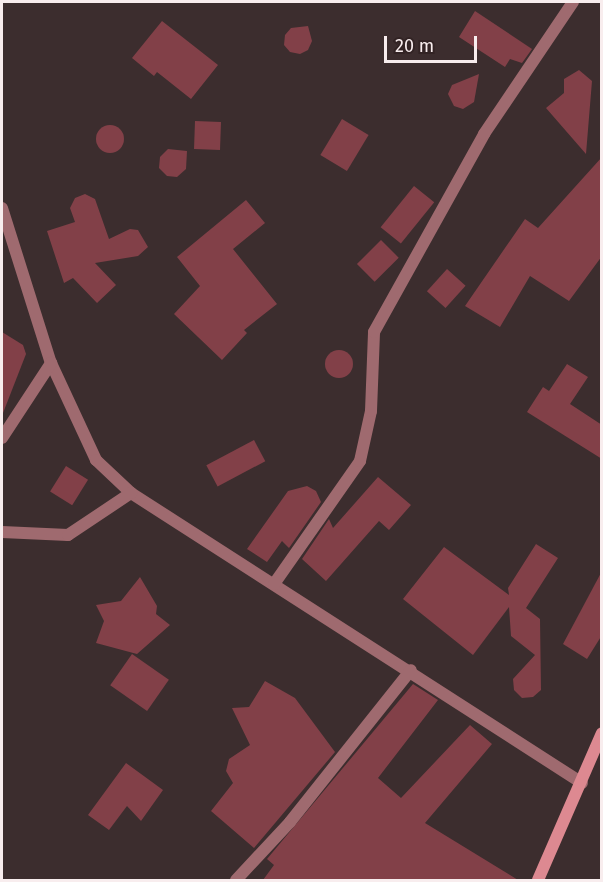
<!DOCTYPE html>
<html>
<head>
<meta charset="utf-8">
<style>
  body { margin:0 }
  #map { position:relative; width:603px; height:882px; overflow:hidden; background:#3c2d2e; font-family:"Fira Sans",sans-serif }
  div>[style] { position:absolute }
  .building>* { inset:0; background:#824048; transform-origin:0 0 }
  .round { border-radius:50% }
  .street>* { height:12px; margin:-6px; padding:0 6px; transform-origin:6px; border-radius:6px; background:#9f6a6f }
  .secondary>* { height:12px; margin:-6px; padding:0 6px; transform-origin:6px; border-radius:6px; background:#dd8991 }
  span { translate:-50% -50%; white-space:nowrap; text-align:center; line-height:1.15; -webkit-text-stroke:5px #322324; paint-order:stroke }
  .frame { position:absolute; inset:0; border:3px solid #f8edee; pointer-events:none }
  .scale { position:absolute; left:384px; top:36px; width:93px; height:27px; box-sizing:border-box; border:3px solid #f8edee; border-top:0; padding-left:8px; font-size:18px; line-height:21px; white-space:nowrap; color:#f8edee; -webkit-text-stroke:4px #322324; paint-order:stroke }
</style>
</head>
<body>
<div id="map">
  <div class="building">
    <div style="clip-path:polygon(475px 11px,532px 49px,522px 63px,510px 59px,505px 67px,459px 37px)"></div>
    <div style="clip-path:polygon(162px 21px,218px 65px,191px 99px,157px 72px,154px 76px,132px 58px)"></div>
    <div style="clip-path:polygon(308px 26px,312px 41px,308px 50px,300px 54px,290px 52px,284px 45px,285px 35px,291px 28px)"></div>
    <div style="clip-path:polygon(579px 70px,592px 81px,586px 154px,546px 108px,564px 93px,564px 79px)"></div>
    <div style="clip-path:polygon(479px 74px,474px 102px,463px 109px,454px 106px,448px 94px,452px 85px)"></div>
    <div style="left:342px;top:119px;width:31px;height:42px;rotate:31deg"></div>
    <div style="left:195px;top:121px;width:26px;height:28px;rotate:2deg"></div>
    <div class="round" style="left:96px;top:125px;width:28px;height:28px"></div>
    <div style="clip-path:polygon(168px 149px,187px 151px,186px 169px,177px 177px,167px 176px,159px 168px,160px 157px)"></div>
    <div style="clip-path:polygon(602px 157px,602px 256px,569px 301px,530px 276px,500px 327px,465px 306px,525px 219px,538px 228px)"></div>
    <div style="left:414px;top:186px;width:26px;height:53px;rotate:39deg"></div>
    <div style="clip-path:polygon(85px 194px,95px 199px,109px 239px,130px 229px,138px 230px,148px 247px,138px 256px,95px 263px,116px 285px,97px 303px,73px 278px,64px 283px,47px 231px,75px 222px,70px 208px,75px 198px)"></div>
    <div style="clip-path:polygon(246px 200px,265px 223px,233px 249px,277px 304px,244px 330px,247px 333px,222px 360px,174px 314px,200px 286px,177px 257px)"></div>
    <div style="left:381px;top:240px;width:25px;height:34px;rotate:45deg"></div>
    <div style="left:447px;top:269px;width:25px;height:30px;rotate:42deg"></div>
    <div style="clip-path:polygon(2px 332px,23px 345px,26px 354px,3px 413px)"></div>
    <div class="round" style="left:325px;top:350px;width:28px;height:28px"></div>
    <div style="clip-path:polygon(567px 364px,588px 377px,570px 404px,602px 425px,602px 459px,527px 412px,543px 387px,549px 391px)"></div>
    <div style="left:254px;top:440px;width:24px;height:54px;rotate:62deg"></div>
    <div style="left:66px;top:466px;width:26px;height:30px;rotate:32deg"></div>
    <div style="clip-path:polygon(378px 477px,411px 505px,389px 530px,379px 521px,326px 581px,302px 559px,329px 519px,333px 528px)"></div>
    <div style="clip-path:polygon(307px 486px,316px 491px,321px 502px,289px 548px,282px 541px,267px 562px,247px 549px,288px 491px)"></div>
    <div style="clip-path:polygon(536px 544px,558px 558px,526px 608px,540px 619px,541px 690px,533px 697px,522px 698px,514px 690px,513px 679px,535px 655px,511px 636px,509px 607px,473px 655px,403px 599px,444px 547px,509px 595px,508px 588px)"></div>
    <div style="clip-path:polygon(602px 571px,602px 635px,587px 659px,563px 644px)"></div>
    <div style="clip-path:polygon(140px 577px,157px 606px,156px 614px,170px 625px,137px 654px,96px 643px,104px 621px,96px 605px,121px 601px)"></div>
    <div style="left:132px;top:654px;width:45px;height:38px;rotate:35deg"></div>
    <div style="clip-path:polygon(265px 681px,295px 698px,335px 752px,254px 848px,211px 811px,233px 783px,226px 771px,229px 759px,250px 745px,232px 708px,249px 707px)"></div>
    <div style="clip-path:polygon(413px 684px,438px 700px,378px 778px,401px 798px,470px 725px,492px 744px,425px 823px,518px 880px,263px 880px,274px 865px,267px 859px)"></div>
    <div style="clip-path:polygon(126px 763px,163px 790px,141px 821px,127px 806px,109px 830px,88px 815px)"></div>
  </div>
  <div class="street">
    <div style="left:2px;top:208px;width:163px;rotate:72.5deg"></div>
    <div style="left:51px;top:363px;width:107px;rotate:65.1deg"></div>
    <div style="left:96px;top:460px;width:48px;rotate:43.3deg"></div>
    <div style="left:131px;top:493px;width:536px;rotate:32.74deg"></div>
    <div style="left:2px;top:438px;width:90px;rotate:-56.8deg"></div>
    <div style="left:2px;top:532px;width:66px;rotate:2.6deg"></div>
    <div style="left:68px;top:535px;width:76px;rotate:-33.7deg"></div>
    <div style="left:274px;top:584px;width:150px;rotate:-55deg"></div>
    <div style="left:360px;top:461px;width:51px;rotate:-77.6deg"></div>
    <div style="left:371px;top:411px;width:79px;rotate:-87.8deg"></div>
    <div style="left:374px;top:332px;width:227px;rotate:-60.9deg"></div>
    <div style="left:484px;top:134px;width:159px;rotate:-56deg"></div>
    <div style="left:236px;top:880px;width:79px;rotate:-47deg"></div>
    <div style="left:290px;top:822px;width:194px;rotate:-51.5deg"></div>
  </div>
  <div class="secondary">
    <div style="left:538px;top:880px;width:160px;rotate:-66.5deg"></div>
  </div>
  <div class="frame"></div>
  <div class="scale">20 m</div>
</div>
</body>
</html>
